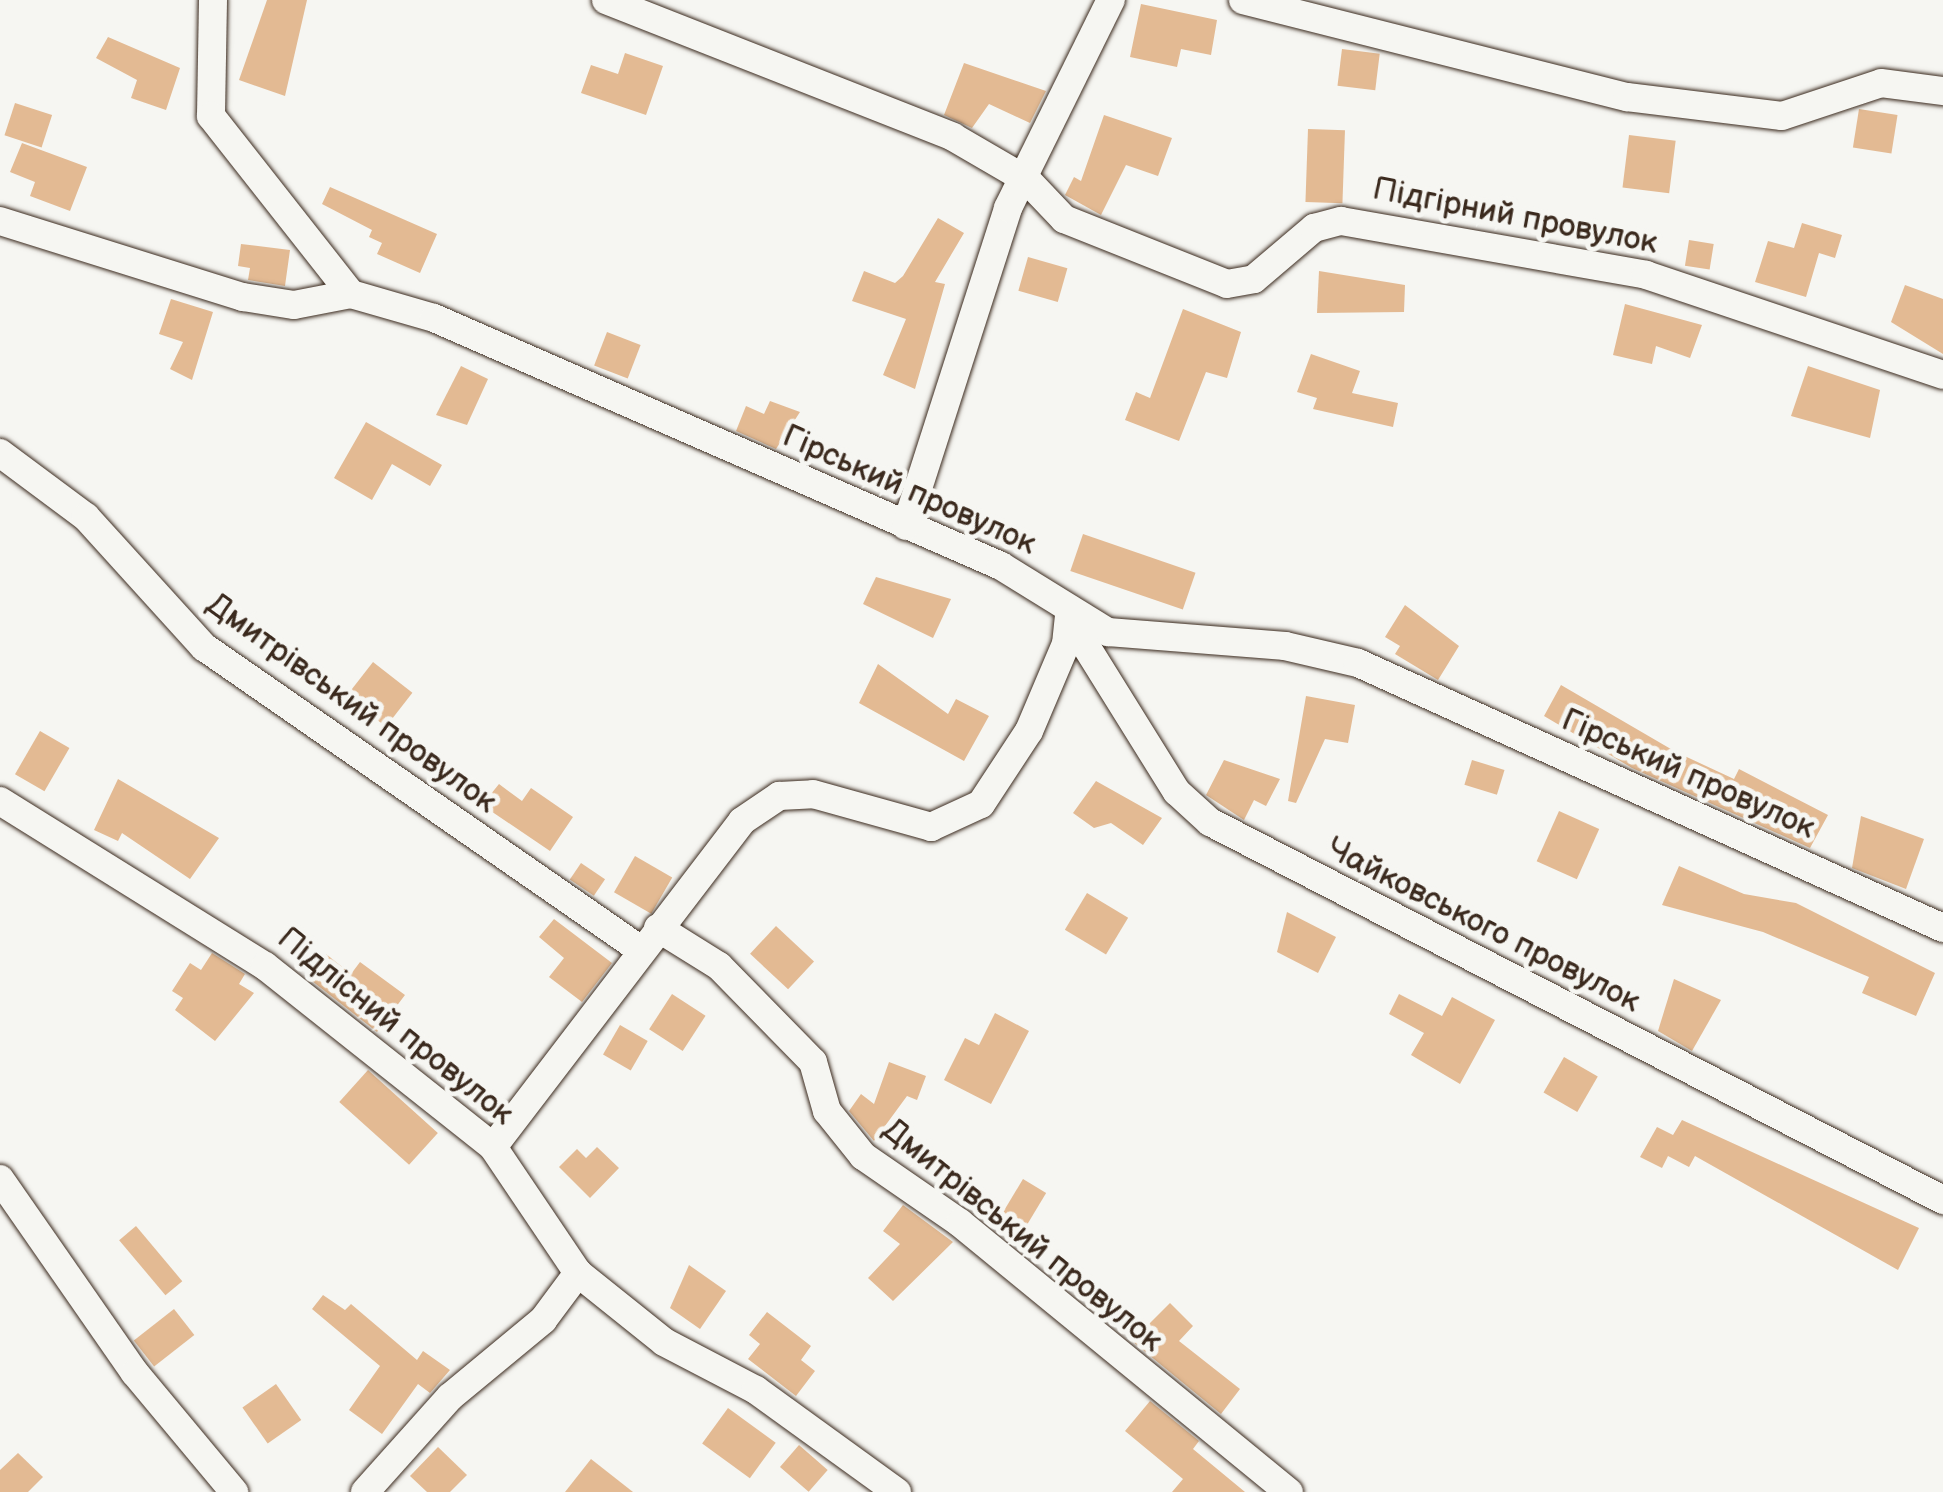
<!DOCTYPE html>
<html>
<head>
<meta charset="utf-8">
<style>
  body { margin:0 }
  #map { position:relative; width:1943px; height:1492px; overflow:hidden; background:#f6f6f2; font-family:"Balsamiq Sans",sans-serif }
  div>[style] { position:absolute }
  .building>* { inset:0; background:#e3ba93; transform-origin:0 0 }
  .roads { filter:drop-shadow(0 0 2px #3b2a1e) drop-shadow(0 0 2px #3b2a1e) }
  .street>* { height:28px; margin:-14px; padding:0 14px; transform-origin:14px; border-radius:14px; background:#f6f6f2 }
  span { translate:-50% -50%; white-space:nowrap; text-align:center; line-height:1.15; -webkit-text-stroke:10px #f6f6f2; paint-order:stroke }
  .street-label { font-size:32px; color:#3b2a1e }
</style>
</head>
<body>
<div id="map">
  <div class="building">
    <div style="clip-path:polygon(267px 0,307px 0,285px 96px,239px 80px)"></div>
    <div style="clip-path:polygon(1141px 4px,1217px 20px,1211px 55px,1181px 49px,1177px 67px,1130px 57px)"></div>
    <div style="clip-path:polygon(108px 37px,180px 68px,166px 110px,131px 98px,137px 80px,96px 58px)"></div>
    <div style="left:1342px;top:49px;width:38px;height:37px;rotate:7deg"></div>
    <div style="clip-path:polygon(625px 53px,663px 66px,646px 115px,581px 93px,591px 65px,618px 74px)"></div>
    <div style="clip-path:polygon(964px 63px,1046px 91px,1030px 123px,989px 104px,972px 128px,944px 115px)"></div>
    <div style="left:15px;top:103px;width:39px;height:34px;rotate:18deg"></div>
    <div style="left:1859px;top:109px;width:39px;height:39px;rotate:9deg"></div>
    <div style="clip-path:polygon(1104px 115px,1172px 138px,1158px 176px,1126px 165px,1101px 215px,1065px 195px,1074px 177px,1081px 181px)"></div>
    <div style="left:1308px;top:129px;width:37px;height:73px;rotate:2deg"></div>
    <div style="left:1629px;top:135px;width:47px;height:53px;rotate:7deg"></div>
    <div style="clip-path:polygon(22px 143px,87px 167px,70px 211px,30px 196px,35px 182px,10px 172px)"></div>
    <div style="clip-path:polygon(330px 187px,437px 234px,420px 273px,377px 254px,382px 243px,369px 237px,372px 230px,322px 204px)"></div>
    <div style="clip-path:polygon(938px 218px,964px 233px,935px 282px,945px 284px,915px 389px,883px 375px,906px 319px,852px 301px,864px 271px,895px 283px,903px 276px)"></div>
    <div style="clip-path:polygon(1802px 223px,1842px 235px,1835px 258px,1819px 253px,1806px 297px,1755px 282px,1768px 241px,1794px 248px)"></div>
    <div style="left:1689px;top:240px;width:25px;height:26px;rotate:9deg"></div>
    <div style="clip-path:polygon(241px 244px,290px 250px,285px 286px,248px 280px,250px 268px,238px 266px)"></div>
    <div style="left:1028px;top:257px;width:41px;height:35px;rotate:16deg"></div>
    <div style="clip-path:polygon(1319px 271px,1405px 285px,1404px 312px,1317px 313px)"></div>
    <div style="clip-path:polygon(1905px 285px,1943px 299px,1943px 354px,1891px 322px)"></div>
    <div style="clip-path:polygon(171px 299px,213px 312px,192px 380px,170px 369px,183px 342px,159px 334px)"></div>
    <div style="clip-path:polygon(1625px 304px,1702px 325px,1690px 358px,1656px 346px,1652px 364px,1613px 355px)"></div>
    <div style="clip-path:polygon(1183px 309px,1241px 332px,1227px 378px,1206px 372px,1179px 441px,1125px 420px,1136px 392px,1150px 398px)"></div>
    <div style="left:607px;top:332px;width:36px;height:36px;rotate:21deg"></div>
    <div style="clip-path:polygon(1311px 354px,1360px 371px,1352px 393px,1398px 403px,1393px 427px,1313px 409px,1317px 398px,1297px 392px)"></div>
    <div style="clip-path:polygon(461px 366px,488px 379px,467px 425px,436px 415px)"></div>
    <div style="clip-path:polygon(1808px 366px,1880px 390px,1870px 438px,1791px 416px)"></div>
    <div style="clip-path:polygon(770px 401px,800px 412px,776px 449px,736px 431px,746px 406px,764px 414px)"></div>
    <div style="clip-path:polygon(366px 422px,442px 465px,430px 486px,392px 464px,372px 500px,334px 478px)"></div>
    <div style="left:1083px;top:534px;width:119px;height:39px;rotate:19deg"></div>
    <div style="clip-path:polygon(876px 577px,951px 599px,933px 638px,863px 604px)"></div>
    <div style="clip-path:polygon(1405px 605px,1459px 646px,1438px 680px,1395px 654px,1400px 646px,1385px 637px)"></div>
    <div style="left:373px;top:662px;width:50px;height:43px;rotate:38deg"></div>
    <div style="clip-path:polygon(878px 664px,948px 714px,956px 699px,989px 716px,964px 761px,859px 703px)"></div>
    <div style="clip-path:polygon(1561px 685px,1676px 752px,1734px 779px,1739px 769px,1828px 815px,1810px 848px,1632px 768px,1544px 716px)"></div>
    <div style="clip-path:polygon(1306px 696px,1355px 705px,1348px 743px,1325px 739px,1296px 803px,1288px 801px)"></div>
    <div style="left:40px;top:731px;width:34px;height:50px;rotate:30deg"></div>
    <div style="clip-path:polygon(1224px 760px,1280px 779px,1266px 806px,1254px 800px,1244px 820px,1206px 795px)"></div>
    <div style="left:1472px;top:760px;width:34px;height:26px;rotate:17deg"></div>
    <div style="clip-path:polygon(118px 779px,219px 838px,190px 879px,122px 833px,118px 841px,94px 830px)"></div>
    <div style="clip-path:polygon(1096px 781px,1162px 818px,1143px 845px,1111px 823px,1094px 828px,1073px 813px)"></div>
    <div style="clip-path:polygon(499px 784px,522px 801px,531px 788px,573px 817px,550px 851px,482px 805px)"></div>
    <div style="left:1559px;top:811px;width:44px;height:55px;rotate:24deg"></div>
    <div style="clip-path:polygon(1861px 816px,1924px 839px,1906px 889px,1852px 868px)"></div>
    <div style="left:635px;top:856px;width:43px;height:42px;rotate:30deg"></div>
    <div style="left:581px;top:863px;width:29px;height:20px;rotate:34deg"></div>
    <div style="clip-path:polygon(1679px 866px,1744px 894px,1796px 903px,1935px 973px,1916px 1016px,1862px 993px,1869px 977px,1763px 932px,1662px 905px)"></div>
    <div style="left:1087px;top:893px;width:48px;height:43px;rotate:31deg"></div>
    <div style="clip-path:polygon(1287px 912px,1336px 937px,1318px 973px,1277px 952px)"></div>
    <div style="clip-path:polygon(554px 919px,612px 963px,582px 1002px,549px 977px,564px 958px,539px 937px)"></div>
    <div style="left:776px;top:926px;width:52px;height:38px;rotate:43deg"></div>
    <div style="clip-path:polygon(212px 953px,245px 974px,239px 984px,254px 993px,215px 1041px,175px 1010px,183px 998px,172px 991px,190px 963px,201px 970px)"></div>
    <div style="clip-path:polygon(326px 954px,351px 974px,360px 962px,405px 995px,377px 1032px,307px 977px)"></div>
    <div style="clip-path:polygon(1674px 979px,1721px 1000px,1692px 1051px,1658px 1031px)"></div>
    <div style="left:672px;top:994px;width:40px;height:42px;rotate:33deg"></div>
    <div style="clip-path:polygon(1399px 994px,1442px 1016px,1452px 997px,1495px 1020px,1460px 1084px,1411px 1055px,1424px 1033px,1389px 1014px)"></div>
    <div style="clip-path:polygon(995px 1013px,1029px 1031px,991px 1104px,944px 1080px,965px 1038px,979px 1045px)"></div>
    <div style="left:620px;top:1025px;width:32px;height:34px;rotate:30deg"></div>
    <div style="left:1564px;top:1057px;width:39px;height:41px;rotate:30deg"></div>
    <div style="clip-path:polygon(889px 1062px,926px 1076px,917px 1100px,907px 1096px,874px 1141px,849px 1111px,861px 1094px,874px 1104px)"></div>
    <div style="left:368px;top:1070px;width:94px;height:43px;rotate:42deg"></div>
    <div style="clip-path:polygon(1682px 1120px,1919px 1228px,1898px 1270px,1695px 1156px,1689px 1167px,1668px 1156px,1662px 1168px,1640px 1157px,1657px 1127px,1673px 1135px)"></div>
    <div style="clip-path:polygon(597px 1147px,619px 1168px,590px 1198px,559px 1167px,577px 1149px,586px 1158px)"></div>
    <div style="left:1023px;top:1179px;width:27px;height:54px;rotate:31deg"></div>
    <div style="clip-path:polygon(903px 1205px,953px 1242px,893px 1301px,868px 1278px,900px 1244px,883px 1231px)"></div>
    <div style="left:136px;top:1226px;width:72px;height:22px;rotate:50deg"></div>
    <div style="clip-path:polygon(689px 1265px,726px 1291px,700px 1329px,670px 1308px)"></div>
    <div style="clip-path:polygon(323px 1295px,345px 1310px,351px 1304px,417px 1360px,423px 1351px,450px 1370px,430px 1393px,418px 1384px,382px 1434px,349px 1410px,380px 1366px,312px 1309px)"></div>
    <div style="clip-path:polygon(1170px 1303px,1193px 1326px,1179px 1341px,1240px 1389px,1221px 1414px,1132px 1341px)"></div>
    <div style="left:174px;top:1309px;width:33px;height:51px;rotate:52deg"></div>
    <div style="clip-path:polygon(767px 1312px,811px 1346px,801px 1360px,815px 1371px,796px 1396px,748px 1359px,760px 1344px,749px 1335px)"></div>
    <div style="left:276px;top:1384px;width:44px;height:41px;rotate:55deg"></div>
    <div style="clip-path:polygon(1150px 1401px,1199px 1441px,1193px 1449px,1245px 1492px,1172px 1492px,1183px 1479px,1125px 1431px)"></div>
    <div style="left:728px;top:1408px;width:59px;height:44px;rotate:36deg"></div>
    <div style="left:799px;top:1445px;width:38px;height:29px;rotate:41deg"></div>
    <div style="clip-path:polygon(438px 1447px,467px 1475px,450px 1492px,427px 1492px,410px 1476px)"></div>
    <div style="clip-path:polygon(18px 1453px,43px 1477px,28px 1492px,0 1492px,0 1470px)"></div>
    <div style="clip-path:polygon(591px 1459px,633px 1492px,565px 1492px)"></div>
  </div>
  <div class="roads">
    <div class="street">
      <div style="left:213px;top:0;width:116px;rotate:91deg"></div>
      <div style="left:211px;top:116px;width:226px;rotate:51.8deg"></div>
      <div style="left:606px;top:0;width:373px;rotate:21.5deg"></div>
      <div style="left:953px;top:137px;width:86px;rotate:30.2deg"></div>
      <div style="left:1027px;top:180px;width:54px;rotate:46.5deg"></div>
      <div style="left:1064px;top:219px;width:175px;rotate:21.7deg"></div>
      <div style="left:1227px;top:284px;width:27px;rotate:-10deg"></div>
      <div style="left:1254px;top:279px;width:79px;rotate:-40.4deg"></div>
      <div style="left:1314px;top:228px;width:28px;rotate:-15deg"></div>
      <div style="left:1341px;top:221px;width:310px;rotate:10deg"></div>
      <div style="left:1646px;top:275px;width:313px;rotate:18.6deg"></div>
      <div style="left:1243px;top:0;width:396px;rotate:14.2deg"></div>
      <div style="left:1627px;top:97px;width:156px;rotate:7deg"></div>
      <div style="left:1782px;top:116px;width:104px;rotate:-18.4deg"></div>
      <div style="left:1881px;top:83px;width:63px;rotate:7.4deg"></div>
      <div style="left:0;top:221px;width:255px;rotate:17.4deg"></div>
      <div style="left:243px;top:297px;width:52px;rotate:8.9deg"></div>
      <div style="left:294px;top:305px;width:58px;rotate:-10.9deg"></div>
      <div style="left:351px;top:294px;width:86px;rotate:16.1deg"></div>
      <div style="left:434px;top:318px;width:619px;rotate:23.62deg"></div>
      <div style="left:1001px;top:566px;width:126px;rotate:31.7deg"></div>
      <div style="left:1108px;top:632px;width:178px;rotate:4.5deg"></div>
      <div style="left:1285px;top:646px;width:75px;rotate:13.1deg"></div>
      <div style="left:1358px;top:663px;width:642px;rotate:24.37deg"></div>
      <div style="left:0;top:453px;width:107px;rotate:36.7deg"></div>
      <div style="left:86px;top:517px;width:176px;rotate:47.8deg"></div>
      <div style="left:204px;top:647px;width:528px;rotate:34.74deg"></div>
      <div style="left:906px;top:526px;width:334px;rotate:-72.2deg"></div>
      <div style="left:1008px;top:208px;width:232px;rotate:-63.7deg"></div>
      <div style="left:1071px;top:622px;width:200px;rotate:58.1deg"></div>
      <div style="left:1177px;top:792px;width:45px;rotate:42.3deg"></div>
      <div style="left:1210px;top:822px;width:825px;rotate:27.28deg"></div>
      <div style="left:0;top:801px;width:312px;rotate:31.9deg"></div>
      <div style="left:265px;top:966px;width:291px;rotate:38.4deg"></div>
      <div style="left:493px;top:1147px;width:152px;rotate:56deg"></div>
      <div style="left:578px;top:1273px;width:110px;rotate:38.7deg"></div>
      <div style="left:664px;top:1342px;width:104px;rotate:27.6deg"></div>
      <div style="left:756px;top:1390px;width:174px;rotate:35.9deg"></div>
      <div style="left:658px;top:928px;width:72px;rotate:31.9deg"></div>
      <div style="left:719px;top:966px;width:134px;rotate:45.6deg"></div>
      <div style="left:813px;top:1062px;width:51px;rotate:74.1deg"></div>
      <div style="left:827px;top:1111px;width:58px;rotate:51.3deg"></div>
      <div style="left:863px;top:1156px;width:118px;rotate:34.6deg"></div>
      <div style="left:960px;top:1223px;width:425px;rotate:39.3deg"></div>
      <div style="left:493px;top:1147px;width:410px;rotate:-52.6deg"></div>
      <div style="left:742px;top:821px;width:45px;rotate:-34deg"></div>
      <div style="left:779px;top:796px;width:34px;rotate:-3deg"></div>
      <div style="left:813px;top:794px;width:123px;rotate:15.6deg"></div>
      <div style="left:931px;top:827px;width:55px;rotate:-24.7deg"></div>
      <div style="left:981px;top:804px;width:87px;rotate:-56.7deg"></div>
      <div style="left:1029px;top:731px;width:95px;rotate:-67deg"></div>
      <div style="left:1066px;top:644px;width:30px;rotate:-84deg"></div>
      <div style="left:0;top:1179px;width:236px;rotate:55.2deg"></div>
      <div style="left:135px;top:1373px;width:155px;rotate:50.2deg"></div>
      <div style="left:365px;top:1492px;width:127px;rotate:-48.2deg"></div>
      <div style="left:450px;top:1397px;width:121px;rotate:-39.6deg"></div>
      <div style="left:543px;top:1320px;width:59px;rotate:-53.3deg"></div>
    </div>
  </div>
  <div class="street-label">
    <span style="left:1515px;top:217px;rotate:11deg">Підгірний провулок</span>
    <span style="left:909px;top:491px;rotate:24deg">Гірський провулок</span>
    <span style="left:351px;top:704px;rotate:36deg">Дмитрівський провулок</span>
    <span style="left:1688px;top:775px;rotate:24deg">Гірський провулок</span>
    <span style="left:1483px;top:926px;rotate:27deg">Чайковського провулок</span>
    <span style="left:395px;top:1027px;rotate:39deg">Підлісний провулок</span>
    <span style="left:1022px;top:1236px;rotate:39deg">Дмитрівський провулок</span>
  </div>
</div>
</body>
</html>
